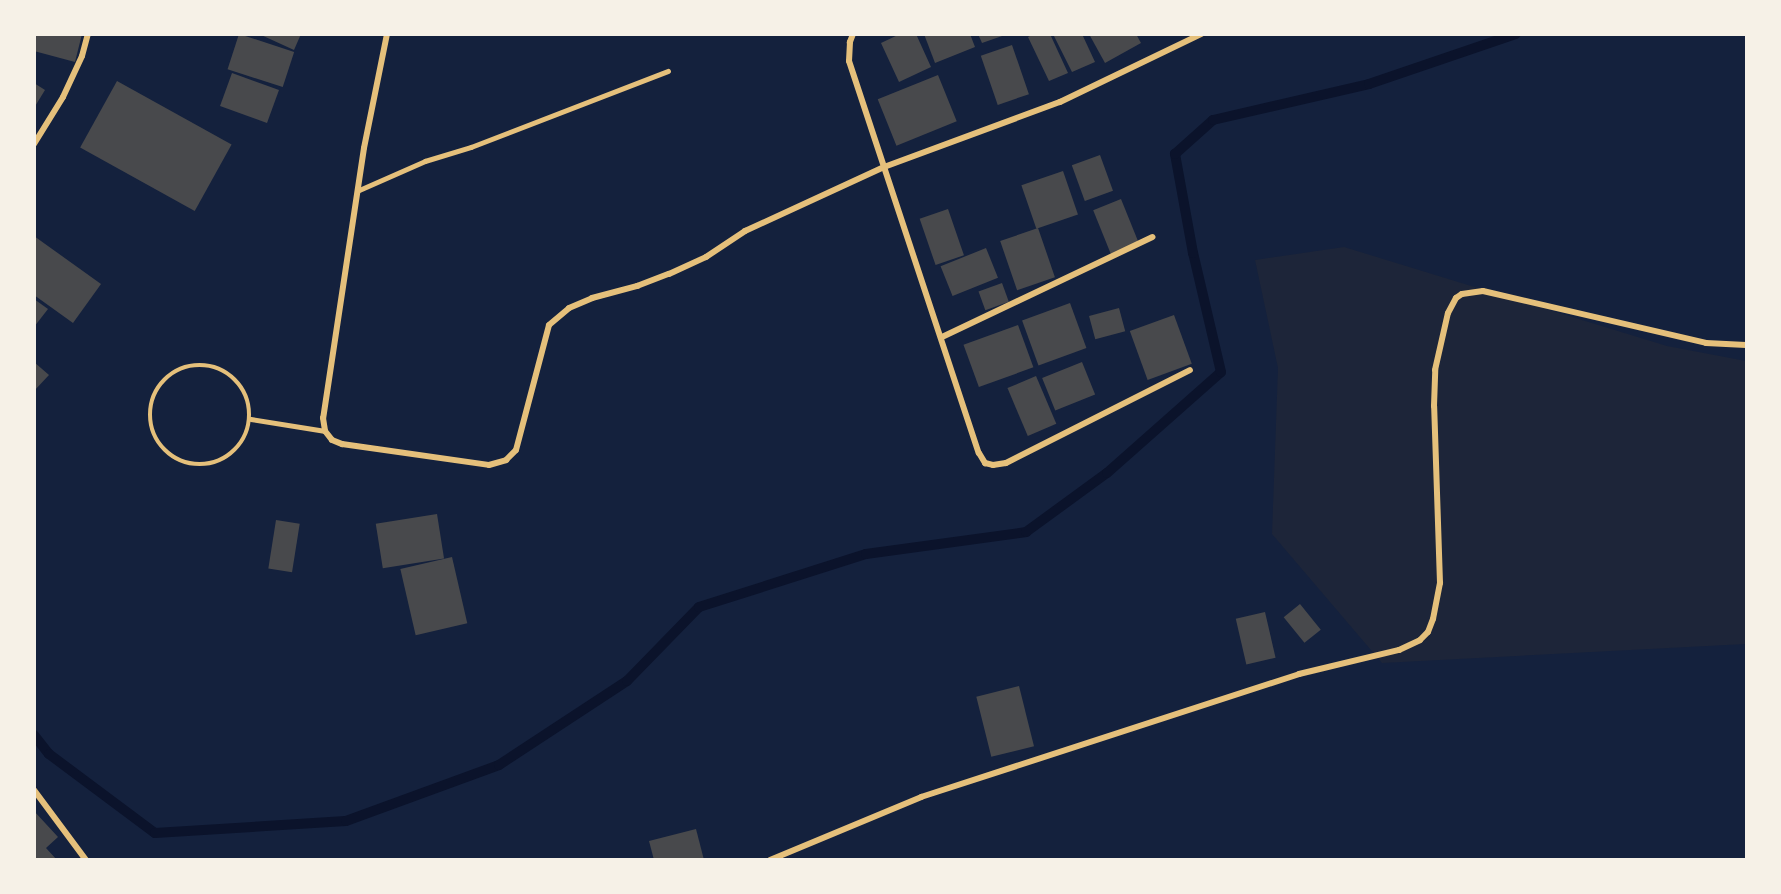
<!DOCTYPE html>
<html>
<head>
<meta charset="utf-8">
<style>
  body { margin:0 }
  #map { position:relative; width:1781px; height:894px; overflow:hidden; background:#14213d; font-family:Barlow,sans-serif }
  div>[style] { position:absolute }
  .green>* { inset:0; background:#1d2539 }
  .stream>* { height:10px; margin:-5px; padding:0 5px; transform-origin:5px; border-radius:5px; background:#0b132b }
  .building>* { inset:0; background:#48494c; transform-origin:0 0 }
  .service>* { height:4.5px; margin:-2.25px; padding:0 2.25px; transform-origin:2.25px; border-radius:2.25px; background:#e5c07b }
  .service>.ring { margin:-2.25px; padding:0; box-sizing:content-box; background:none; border:4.5px solid #e5c07b; border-radius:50% }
  .minor>* { height:6px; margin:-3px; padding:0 3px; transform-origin:3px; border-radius:3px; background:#e5c07b }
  span { translate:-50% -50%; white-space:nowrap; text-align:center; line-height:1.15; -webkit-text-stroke:6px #f6f1e7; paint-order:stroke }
  .frame { position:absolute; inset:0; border:36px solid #f6f1e7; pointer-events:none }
</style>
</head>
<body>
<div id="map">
  <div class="green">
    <div style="clip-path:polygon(1344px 247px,1667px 346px,1746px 361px,1746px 644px,1382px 663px,1272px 534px,1278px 368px,1255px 260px)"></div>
  </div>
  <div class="stream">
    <div style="left:34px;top:735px;width:24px;rotate:52deg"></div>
    <div style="left:49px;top:754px;width:132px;rotate:36.7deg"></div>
    <div style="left:155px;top:833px;width:191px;rotate:-3.6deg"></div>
    <div style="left:346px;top:821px;width:163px;rotate:-20.1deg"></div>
    <div style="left:499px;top:765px;width:153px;rotate:-33.3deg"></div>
    <div style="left:627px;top:681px;width:103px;rotate:-45.8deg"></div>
    <div style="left:699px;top:607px;width:175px;rotate:-17.6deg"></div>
    <div style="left:866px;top:554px;width:162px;rotate:-7.8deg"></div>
    <div style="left:1026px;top:532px;width:100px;rotate:-36.1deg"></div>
    <div style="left:1107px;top:473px;width:152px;rotate:-41.5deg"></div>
    <div style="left:1221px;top:372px;width:122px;rotate:-103.2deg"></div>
    <div style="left:1193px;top:253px;width:101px;rotate:-100.3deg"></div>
    <div style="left:1175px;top:154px;width:51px;rotate:-41.8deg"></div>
    <div style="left:1213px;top:120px;width:160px;rotate:-13deg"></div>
    <div style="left:1369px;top:84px;width:155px;rotate:-18.8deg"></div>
  </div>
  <div class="building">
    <div style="clip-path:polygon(34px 34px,82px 34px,75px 62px,34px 51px)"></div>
    <div style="left:239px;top:34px;width:58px;height:37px;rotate:18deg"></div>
    <div style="clip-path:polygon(259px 34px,301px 34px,294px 50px)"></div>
    <div style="clip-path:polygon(900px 34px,916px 34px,931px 67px,899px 82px,881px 43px)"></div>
    <div style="clip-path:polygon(924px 34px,970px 34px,975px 47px,935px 63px)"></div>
    <div style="clip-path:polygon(978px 34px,1005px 34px,1005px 35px,982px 43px)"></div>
    <div style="clip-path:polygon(1034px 34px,1050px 34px,1068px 73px,1049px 81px,1028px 37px)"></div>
    <div style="clip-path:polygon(1053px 34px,1082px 34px,1095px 62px,1072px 72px)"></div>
    <div style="clip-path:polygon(1089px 34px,1136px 34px,1141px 43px,1105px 63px)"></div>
    <div style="left:1012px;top:45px;width:52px;height:33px;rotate:71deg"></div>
    <div style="left:232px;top:73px;width:50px;height:35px;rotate:20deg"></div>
    <div style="left:938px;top:75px;width:50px;height:65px;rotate:68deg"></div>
    <div style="left:117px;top:81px;width:131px;height:76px;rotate:29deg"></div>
    <div style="clip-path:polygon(34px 83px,45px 90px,34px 108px)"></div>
    <div style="left:1100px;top:155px;width:38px;height:30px;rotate:70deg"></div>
    <div style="left:1063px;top:171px;width:46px;height:44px;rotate:71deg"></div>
    <div style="left:1121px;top:199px;width:48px;height:30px;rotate:68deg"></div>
    <div style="left:948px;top:209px;width:49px;height:30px;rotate:71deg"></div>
    <div style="left:1038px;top:228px;width:52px;height:40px;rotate:71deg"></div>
    <div style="clip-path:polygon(34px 236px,101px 284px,73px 323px,34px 295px)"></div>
    <div style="left:986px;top:248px;width:32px;height:49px;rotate:68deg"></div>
    <div style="left:1002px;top:283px;width:20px;height:25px;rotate:70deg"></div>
    <div style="clip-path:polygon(34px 299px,48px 309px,34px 327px)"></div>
    <div style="left:1070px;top:303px;width:48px;height:51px;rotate:70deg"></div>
    <div style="left:1119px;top:308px;width:24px;height:31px;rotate:75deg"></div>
    <div style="left:1174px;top:315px;width:52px;height:47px;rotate:70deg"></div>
    <div style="left:1018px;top:325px;width:45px;height:58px;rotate:70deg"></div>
    <div style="clip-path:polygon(34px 362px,49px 375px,34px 391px)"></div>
    <div style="left:1082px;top:362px;width:35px;height:43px;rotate:68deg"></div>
    <div style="left:1036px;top:376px;width:52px;height:31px;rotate:67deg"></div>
    <div style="left:437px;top:514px;width:45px;height:62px;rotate:81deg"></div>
    <div style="left:276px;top:520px;width:24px;height:49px;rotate:9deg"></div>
    <div style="left:452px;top:557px;width:68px;height:53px;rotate:77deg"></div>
    <div style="left:1300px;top:604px;width:33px;height:21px;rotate:51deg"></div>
    <div style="left:1265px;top:612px;width:47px;height:30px;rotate:77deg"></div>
    <div style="left:1019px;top:686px;width:62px;height:44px;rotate:76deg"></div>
    <div style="clip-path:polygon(34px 811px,58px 837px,46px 848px,57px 860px,34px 860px)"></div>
    <div style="clip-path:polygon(696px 829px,704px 860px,654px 860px,649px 841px)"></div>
  </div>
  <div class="service">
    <div style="left:357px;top:191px;width:74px;rotate:-23.8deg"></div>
    <div style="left:425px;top:161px;width:48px;rotate:-16.9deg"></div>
    <div style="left:471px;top:147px;width:211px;rotate:-21.1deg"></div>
    <div class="ring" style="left:150px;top:365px;width:95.5px;height:95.5px"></div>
    <div style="left:251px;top:419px;width:75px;rotate:9.2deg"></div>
  </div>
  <div class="minor">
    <div style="left:387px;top:34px;width:116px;rotate:101.4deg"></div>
    <div style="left:364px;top:148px;width:273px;rotate:98.6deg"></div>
    <div style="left:323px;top:418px;width:13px;rotate:81deg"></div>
    <div style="left:325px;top:431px;width:11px;rotate:52deg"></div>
    <div style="left:332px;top:440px;width:11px;rotate:22deg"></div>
    <div style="left:342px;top:444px;width:148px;rotate:8.1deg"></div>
    <div style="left:489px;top:465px;width:18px;rotate:-16deg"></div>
    <div style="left:506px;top:460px;width:14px;rotate:-45deg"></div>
    <div style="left:516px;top:450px;width:129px;rotate:-75.2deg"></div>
    <div style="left:549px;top:325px;width:26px;rotate:-40deg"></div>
    <div style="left:569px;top:308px;width:25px;rotate:-23deg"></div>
    <div style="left:592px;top:298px;width:47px;rotate:-14.9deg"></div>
    <div style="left:637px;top:286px;width:34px;rotate:-21deg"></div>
    <div style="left:669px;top:274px;width:41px;rotate:-24.7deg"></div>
    <div style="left:706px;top:257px;width:47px;rotate:-33.7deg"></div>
    <div style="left:745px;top:231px;width:153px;rotate:-24.7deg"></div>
    <div style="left:884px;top:167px;width:188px;rotate:-20.3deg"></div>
    <div style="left:1060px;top:102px;width:157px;rotate:-25.7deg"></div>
    <div style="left:853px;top:34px;width:9px;rotate:111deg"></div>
    <div style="left:850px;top:42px;width:19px;rotate:93deg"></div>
    <div style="left:849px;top:61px;width:413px;rotate:71.7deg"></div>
    <div style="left:979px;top:453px;width:12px;rotate:59deg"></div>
    <div style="left:985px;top:463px;width:8px;rotate:14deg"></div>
    <div style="left:993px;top:465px;width:13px;rotate:-9deg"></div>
    <div style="left:1006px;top:463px;width:206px;rotate:-26.8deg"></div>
    <div style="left:34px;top:144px;width:55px;rotate:-58.3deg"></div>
    <div style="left:63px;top:97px;width:45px;rotate:-65.1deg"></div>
    <div style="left:82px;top:56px;width:23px;rotate:-75deg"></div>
    <div style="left:942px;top:337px;width:233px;rotate:-25.4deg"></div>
    <div style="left:34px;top:790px;width:87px;rotate:53.4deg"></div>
    <div style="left:770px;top:860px;width:164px;rotate:-22.6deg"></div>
    <div style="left:921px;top:797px;width:398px;rotate:-18deg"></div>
    <div style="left:1299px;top:674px;width:103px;rotate:-13.5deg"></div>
    <div style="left:1399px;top:650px;width:23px;rotate:-25deg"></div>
    <div style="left:1420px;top:640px;width:11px;rotate:-45deg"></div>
    <div style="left:1428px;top:632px;width:14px;rotate:-69deg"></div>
    <div style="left:1433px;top:619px;width:37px;rotate:-79deg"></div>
    <div style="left:1440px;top:583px;width:177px;rotate:-91.9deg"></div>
    <div style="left:1434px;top:406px;width:36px;rotate:-88deg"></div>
    <div style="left:1435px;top:370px;width:58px;rotate:-77.2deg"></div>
    <div style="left:1448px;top:313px;width:17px;rotate:-62deg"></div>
    <div style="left:1456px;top:298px;width:7px;rotate:-34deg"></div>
    <div style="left:1462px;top:294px;width:21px;rotate:-8deg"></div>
    <div style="left:1483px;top:291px;width:229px;rotate:13.1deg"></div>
    <div style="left:1706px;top:343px;width:40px;rotate:2.9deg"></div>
  </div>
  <div class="frame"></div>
</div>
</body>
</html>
